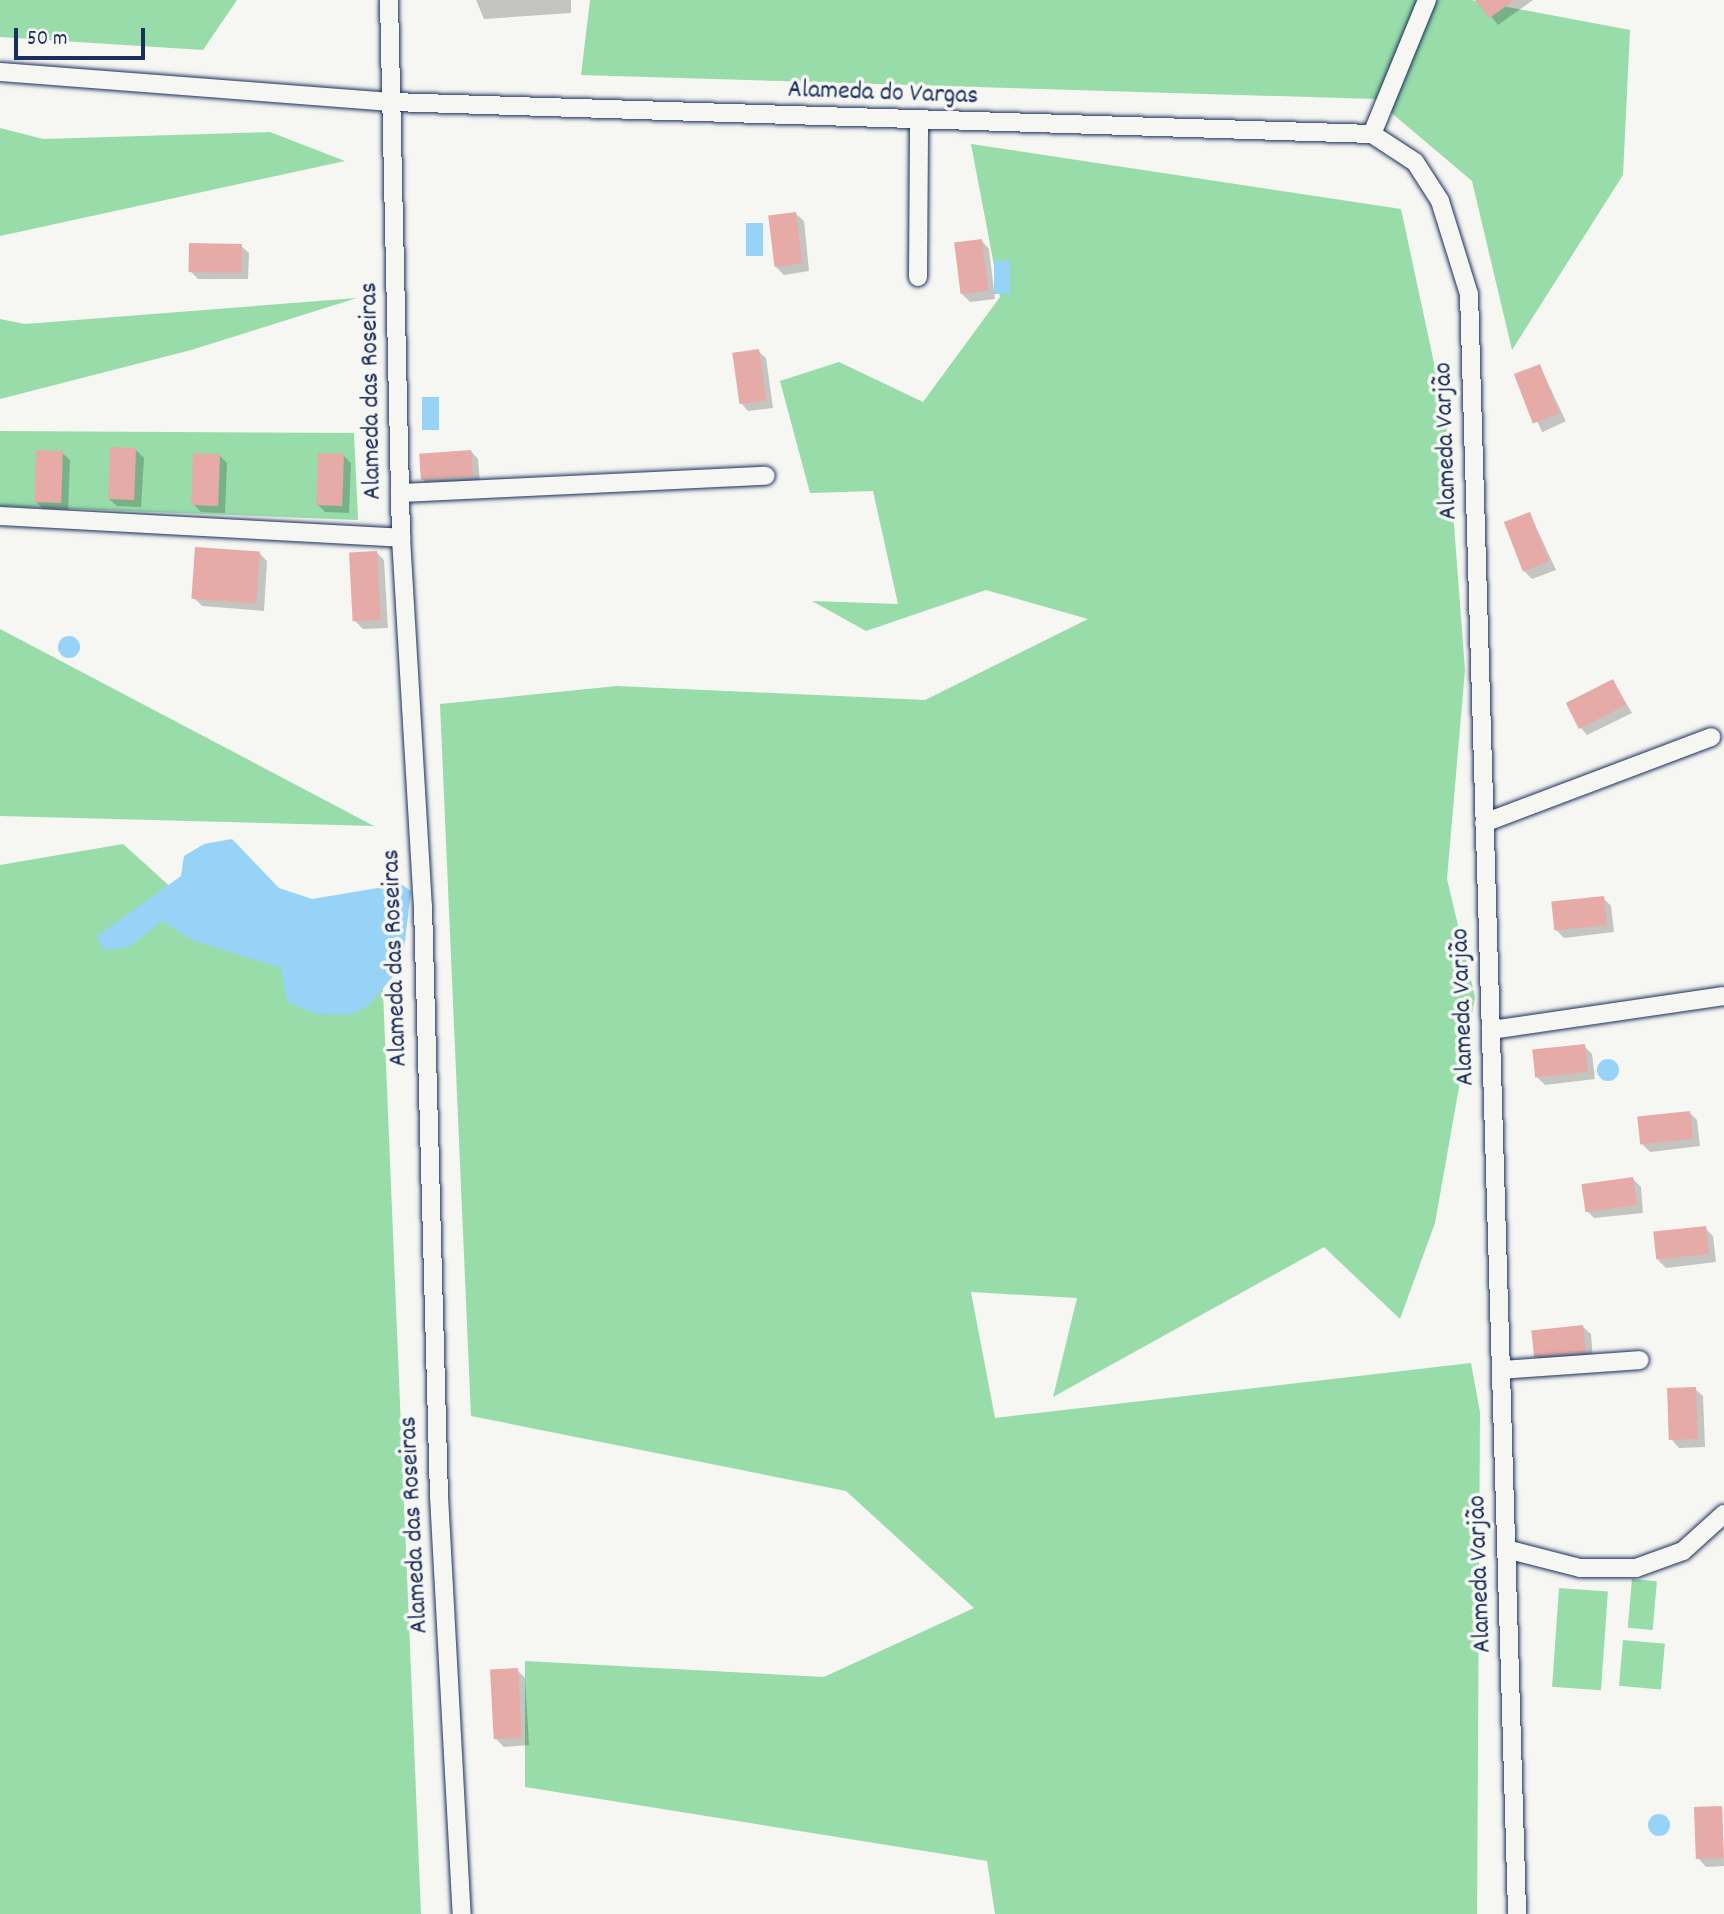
<!DOCTYPE html>
<html>
<head>
<meta charset="utf-8">
<style>
  body { margin:0 }
  #map { position:relative; width:1724px; height:1914px; overflow:hidden; background:#f6f6f2; font-family:Dekko,sans-serif }
  div>[style] { position:absolute }
  .green>* { inset:0; background:#97dca9; transform-origin:0 0 }
  .water>* { inset:0; background:#97d3f7; transform-origin:0 0 }
  .round { border-radius:50% }
  .shadow>* { inset:0; background:#0003; transform-origin:0 0 }
  .building>* { inset:0; background:#e6aba7; transform-origin:0 0 }
  .roads { filter:drop-shadow(0 0 2px #1b2f5e) drop-shadow(0 0 2px #1b2f5e) }
  .minor>* { height:18px; margin:-9px; padding:0 9px; transform-origin:9px; border-radius:9px; background:#f6f6f2 }
  span { translate:-50% -50%; white-space:nowrap; text-align:center; line-height:1.15; -webkit-text-stroke:7px #f6f6f2; paint-order:stroke }
  .street-label { font-size:26px; color:#1b2f5e }
  .scale { position:absolute; left:14px; top:28px; width:131px; height:32px; box-sizing:border-box; border:4px solid #1b2f5e; border-top:0; padding-left:9px; font-size:21px; line-height:24px; white-space:nowrap; color:#1b2f5e; -webkit-text-stroke:5px #f6f6f2; paint-order:stroke }
</style>
</head>
<body>
<div id="map">
  <div class="green">
    <div style="clip-path:polygon(0 0,237px 0,203px 50px,0 37px)"></div>
    <div style="clip-path:polygon(590px 0,1471px 0,1630px 30px,1623px 175px,1512px 350px,1472px 181px,1375px 99px,581px 75px)"></div>
    <div style="clip-path:polygon(0 128px,43px 139px,270px 132px,345px 161px,0 236px)"></div>
    <div style="clip-path:polygon(971px 144px,1401px 209px,1446px 419px,1465px 670px,1447px 879px,1475px 997px,1435px 1223px,1400px 1319px,1324px 1247px,1053px 1397px,1077px 1298px,971px 1292px,995px 1418px,1471px 1363px,1480px 1412px,1477px 1914px,995px 1914px,987px 1861px,525px 1787px,525px 1661px,824px 1677px,974px 1608px,846px 1491px,471px 1416px,440px 704px,617px 686px,925px 700px,1088px 619px,986px 590px,866px 631px,812px 601px,898px 604px,873px 491px,810px 493px,780px 381px,839px 362px,923px 402px,1000px 297px)"></div>
    <div style="clip-path:polygon(357px 298px,191px 350px,0 399px,0 319px,25px 324px)"></div>
    <div style="clip-path:polygon(0 431px,354px 433px,358px 520px,0 506px)"></div>
    <div style="clip-path:polygon(0 629px,374px 826px,0 816px)"></div>
    <div style="clip-path:polygon(123px 844px,216px 928px,382px 967px,421px 1914px,0 1914px,0 865px)"></div>
    <div style="left:1632px;top:1579px;width:25px;height:49px;rotate:5deg"></div>
    <div style="left:1559px;top:1588px;width:49px;height:99px;rotate:4deg"></div>
    <div style="left:1623px;top:1640px;width:42px;height:46px;rotate:5deg"></div>
  </div>
  <div class="water">
    <div style="left:746px;top:223px;width:17px;height:33px"></div>
    <div style="left:994px;top:261px;width:16px;height:33px"></div>
    <div style="left:422px;top:397px;width:17px;height:33px"></div>
    <div class="round" style="left:58px;top:636px;width:22px;height:22px"></div>
    <div style="clip-path:polygon(232px 839px,279px 888px,312px 899px,401px 884px,411px 891px,402px 966px,368px 1006px,350px 1015px,316px 1014px,287px 1002px,281px 968px,192px 940px,162px 921px,129px 947px,105px 950px,96px 937px,181px 876px,184px 856px,204px 844px)"></div>
    <div class="round" style="left:1597px;top:1059px;width:22px;height:22px"></div>
    <div class="round" style="left:1648px;top:1814px;width:22px;height:22px"></div>
  </div>
  <div class="shadow">
    <div style="clip-path:polygon(476px 0,571px 0,571px 13px,484px 19px)"></div>
    <div style="clip-path:polygon(1478px 0,1533px 0,1498px 25px)"></div>
    <div style="clip-path:polygon(796px 214px,804px 221px,809px 271px,784px 275px,776px 267px)"></div>
    <div style="clip-path:polygon(982px 241px,989px 249px,995px 299px,970px 302px,962px 294px)"></div>
    <div style="clip-path:polygon(241px 246px,249px 253px,248px 279px,198px 279px,190px 271px)"></div>
    <div style="clip-path:polygon(758px 351px,766px 358px,773px 408px,748px 411px,741px 403px)"></div>
    <div style="left:1540px;top:366px;width:61px;height:26px;rotate:65deg"></div>
    <div style="clip-path:polygon(136px 450px,144px 458px,141px 507px,117px 506px,109px 499px)"></div>
    <div style="clip-path:polygon(471px 451px,478px 459px,480px 484px,430px 487px,422px 479px)"></div>
    <div style="clip-path:polygon(62px 453px,70px 460px,68px 510px,43px 509px,35px 501px)"></div>
    <div style="clip-path:polygon(220px 456px,227px 463px,225px 513px,201px 512px,193px 504px)"></div>
    <div style="clip-path:polygon(344px 456px,351px 463px,349px 513px,325px 512px,317px 504px)"></div>
    <div style="clip-path:polygon(1530px 514px,1556px 570px,1532px 579px,1524px 571px)"></div>
    <div style="clip-path:polygon(376px 552px,384px 560px,388px 628px,363px 629px,355px 621px)"></div>
    <div style="clip-path:polygon(259px 553px,267px 561px,264px 611px,202px 606px,194px 598px)"></div>
    <div style="clip-path:polygon(1613px 681px,1632px 713px,1587px 735px,1580px 727px)"></div>
    <div style="clip-path:polygon(1603px 898px,1611px 906px,1614px 932px,1564px 938px,1556px 930px)"></div>
    <div style="clip-path:polygon(1584px 1046px,1592px 1054px,1595px 1079px,1545px 1085px,1537px 1077px)"></div>
    <div style="clip-path:polygon(1689px 1112px,1697px 1120px,1700px 1146px,1650px 1152px,1642px 1144px)"></div>
    <div style="clip-path:polygon(1633px 1179px,1641px 1187px,1643px 1213px,1594px 1218px,1586px 1210px)"></div>
    <div style="clip-path:polygon(1705px 1228px,1713px 1236px,1716px 1262px,1666px 1268px,1658px 1260px)"></div>
    <div style="clip-path:polygon(1583px 1327px,1591px 1334px,1593px 1360px,1543px 1363px,1535px 1355px)"></div>
    <div style="clip-path:polygon(1695px 1389px,1703px 1396px,1705px 1447px,1679px 1448px,1672px 1440px)"></div>
    <div style="clip-path:polygon(517px 1670px,525px 1678px,529px 1745px,504px 1747px,496px 1739px)"></div>
    <div style="clip-path:polygon(1722px 1807px,1724px 1866px,1706px 1867px,1699px 1859px)"></div>
  </div>
  <div class="building">
    <div style="clip-path:polygon(1475px 0,1515px 0,1489px 18px)"></div>
    <div style="left:796px;top:212px;width:52px;height:28px;rotate:83deg"></div>
    <div style="left:982px;top:239px;width:52px;height:28px;rotate:83deg"></div>
    <div style="left:189px;top:243px;width:53px;height:29px;rotate:1deg"></div>
    <div style="left:759px;top:349px;width:52px;height:27px;rotate:82deg"></div>
    <div style="left:1540px;top:364px;width:53px;height:28px;rotate:69deg"></div>
    <div style="left:110px;top:447px;width:26px;height:52px;rotate:2deg"></div>
    <div style="left:36px;top:450px;width:27px;height:52px;rotate:2deg"></div>
    <div style="left:471px;top:450px;width:26px;height:52px;rotate:86deg"></div>
    <div style="left:193px;top:453px;width:27px;height:52px;rotate:2deg"></div>
    <div style="left:318px;top:453px;width:26px;height:52px;rotate:2deg"></div>
    <div style="left:1530px;top:512px;width:53px;height:28px;rotate:69deg"></div>
    <div style="left:195px;top:547px;width:65px;height:52px;rotate:4deg"></div>
    <div style="left:377px;top:551px;width:69px;height:28px;rotate:87deg"></div>
    <div style="left:1613px;top:679px;width:29px;height:53px;rotate:63deg"></div>
    <div style="left:1604px;top:896px;width:29px;height:53px;rotate:84deg"></div>
    <div style="left:1585px;top:1044px;width:28px;height:53px;rotate:84deg"></div>
    <div style="left:1690px;top:1111px;width:28px;height:53px;rotate:84deg"></div>
    <div style="left:1633px;top:1177px;width:28px;height:52px;rotate:82deg"></div>
    <div style="left:1706px;top:1226px;width:28px;height:53px;rotate:84deg"></div>
    <div style="left:1583px;top:1325px;width:27px;height:52px;rotate:84deg"></div>
    <div style="left:1696px;top:1387px;width:52px;height:29px;rotate:88deg"></div>
    <div style="left:518px;top:1668px;width:70px;height:28px;rotate:87deg"></div>
    <div style="left:1722px;top:1806px;width:52px;height:28px;rotate:88deg"></div>
  </div>
  <div class="roads">
    <div class="minor">
      <div style="left:389px;top:0;width:538px;rotate:88.72deg"></div>
      <div style="left:401px;top:538px;width:369px;rotate:86.6deg"></div>
      <div style="left:423px;top:906px;width:590px;rotate:88.45deg"></div>
      <div style="left:439px;top:1496px;width:419px;rotate:86.9deg"></div>
      <div style="left:0;top:72px;width:393px;rotate:4.4deg"></div>
      <div style="left:392px;top:102px;width:981px;rotate:1.87deg"></div>
      <div style="left:1372px;top:134px;width:51px;rotate:33.1deg"></div>
      <div style="left:1415px;top:162px;width:46px;rotate:57.3deg"></div>
      <div style="left:1440px;top:201px;width:97px;rotate:72.7deg"></div>
      <div style="left:1469px;top:294px;width:1621px;rotate:88.3deg"></div>
      <div style="left:1372px;top:134px;width:145px;rotate:-67.7deg"></div>
      <div style="left:918px;top:277px;width:155px;rotate:-89.6deg"></div>
      <div style="left:400px;top:493px;width:366px;rotate:-2.7deg"></div>
      <div style="left:0;top:516px;width:402px;rotate:3.1deg"></div>
      <div style="left:1484px;top:823px;width:243px;rotate:-20.7deg"></div>
      <div style="left:1491px;top:1030px;width:235px;rotate:-8.3deg"></div>
      <div style="left:1501px;top:1370px;width:139px;rotate:-4.1deg"></div>
      <div style="left:1506px;top:1549px;width:76px;rotate:14.4deg"></div>
      <div style="left:1580px;top:1568px;width:56px"></div>
      <div style="left:1636px;top:1568px;width:50px;rotate:-19.9deg"></div>
      <div style="left:1683px;top:1551px;width:55px;rotate:-42.1deg"></div>
    </div>
  </div>
  <div class="street-label">
    <span style="left:883px;top:94px;rotate:2deg">Alameda do Vargas</span>
    <span style="left:372px;top:391px;rotate:-91deg">Alameda das Roseiras</span>
    <span style="left:1447px;top:441px;rotate:-92deg">Alameda Varjão</span>
    <span style="left:396px;top:958px;rotate:-92deg">Alameda das Roseiras</span>
    <span style="left:1464px;top:1007px;rotate:-92deg">Alameda Varjão</span>
    <span style="left:415px;top:1525px;rotate:-93deg">Alameda das Roseiras</span>
    <span style="left:1481px;top:1574px;rotate:-92deg">Alameda Varjão</span>
  </div>
  <div class="scale">50 m</div>
</div>
</body>
</html>
